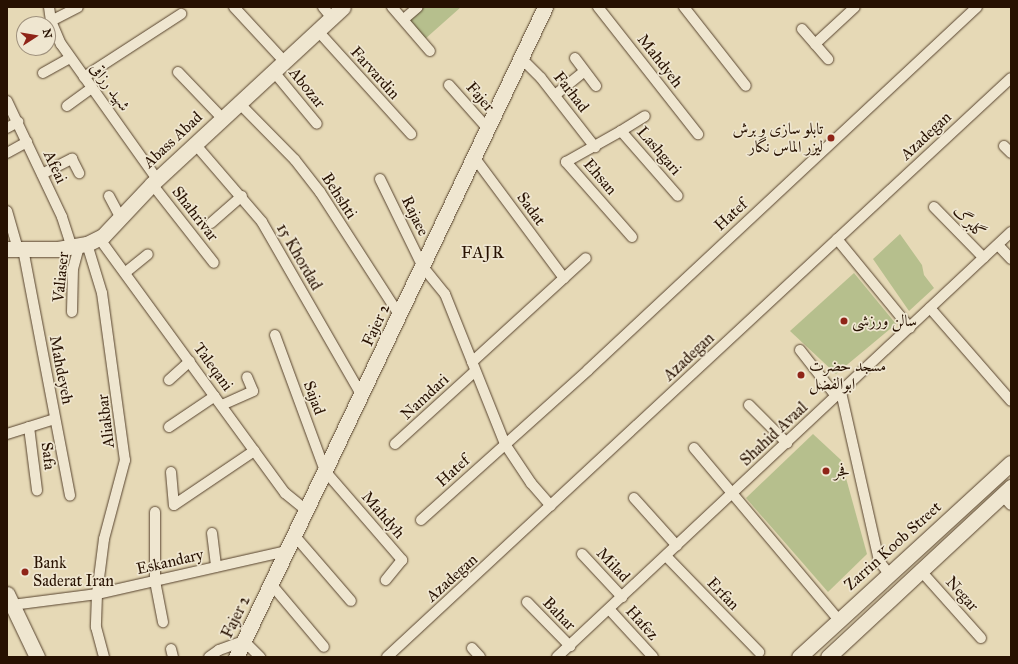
<!DOCTYPE html>
<html>
<head>
<meta charset="utf-8">
<style>
  body { margin:0 }
  #map { position:relative; width:1018px; height:664px; overflow:hidden; background:#e6d9b6; font-family:"IM FELL Great Primer",Amiri,serif }
  div>[style] { position:absolute }
  .green>* { inset:0; background:#b6bf8d }
  .roads { filter:drop-shadow(0 0 1px #57432e) drop-shadow(0 0 1px #57432e) }
  .street>* { height:10px; margin:-5px; padding:0 5px; transform-origin:5px; border-radius:5px; background:#efe6d0 }
  .secondary>* { height:15px; margin:-7.5px; padding:0 7.5px; transform-origin:7.5px; border-radius:7.5px; background:#efe6d0 }
  .dots>* { width:11px; height:11px; translate:-50% -50%; box-sizing:border-box; border:2px solid #efe6d0; border-radius:50% }
  span { translate:-50% -50%; white-space:nowrap; text-align:center; line-height:1.15; -webkit-text-stroke:3.5px #efe6d0; paint-order:stroke }
  .street-label { font-size:16px; color:#271101 }
  .poi-label { font-size:16px; color:#271101 }
  .right { translate:-100% -50%; text-align:right }
  .left { translate:0 -50%; text-align:left }
  .neighbourhood-label { font-size:17px; color:#271101; letter-spacing:1px }
  .frame { position:absolute; inset:0; border:8px solid #271101; pointer-events:none }
  .north { position:absolute; left:16px; top:16px; width:40px; height:40px; box-sizing:border-box; background:#efe6d0; border:1px solid #9f917d; border-radius:50%; rotate:78deg; font-size:11px; font-weight:700; line-height:16px; text-align:center; color:#271101 }
  .north::after { content:''; display:block; margin:auto; width:14px; height:18px; background:#8f2418; clip-path:polygon(50% 0,100% 100%,50% 72%,0 100%) }
</style>
</head>
<body>
<div id="map">
  <div class="green">
    <div style="clip-path:polygon(423px 7px,461px 7px,425px 39px,409px 19px)"></div>
    <div style="clip-path:polygon(900px 234px,922px 265px,924px 275px,934px 288px,909px 311px,873px 259px)"></div>
    <div style="clip-path:polygon(854px 273px,896px 324px,836px 374px,790px 331px)"></div>
    <div style="clip-path:polygon(813px 434px,841px 460px,867px 554px,828px 592px,746px 498px)"></div>
  </div>
  <div class="roads">
    <div class="street">
      <div style="left:49px;top:7px;width:14px;rotate:82deg"></div>
      <div style="left:51px;top:21px;width:25px;rotate:67deg"></div>
      <div style="left:61px;top:44px;width:166px;rotate:54.6deg"></div>
      <div style="left:234px;top:7px;width:75px;rotate:47.2deg"></div>
      <div style="left:323px;top:7px;width:14px;rotate:51deg"></div>
      <div style="left:392px;top:7px;width:58px;rotate:49.2deg"></div>
      <div style="left:598px;top:7px;width:162px;rotate:51.8deg"></div>
      <div style="left:684px;top:7px;width:100px;rotate:51.9deg"></div>
      <div style="left:404px;top:19px;width:18px;rotate:-41deg"></div>
      <div style="left:51px;top:21px;width:30px;rotate:-27deg"></div>
      <div style="left:802px;top:29px;width:40px;rotate:49deg"></div>
      <div style="left:318px;top:31px;width:139px;rotate:47.9deg"></div>
      <div style="left:815px;top:44px;width:54px;rotate:-42.8deg"></div>
      <div style="left:521px;top:58px;width:28px;rotate:45deg"></div>
      <div style="left:541px;top:78px;width:88px;rotate:52deg"></div>
      <div style="left:575px;top:58px;width:35px;rotate:53deg"></div>
      <div style="left:178px;top:72px;width:65px;rotate:46.2deg"></div>
      <div style="left:274px;top:72px;width:67px;rotate:50.4deg"></div>
      <div style="left:43px;top:73px;width:31px;rotate:-29deg"></div>
      <div style="left:84px;top:77px;width:116px;rotate:-33deg"></div>
      <div style="left:449px;top:85px;width:59px;rotate:48.4deg"></div>
      <div style="left:555px;top:95px;width:36px;rotate:-39deg"></div>
      <div style="left:7px;top:101px;width:128px;rotate:64.6deg"></div>
      <div style="left:62px;top:217px;width:32px;rotate:72deg"></div>
      <div style="left:239px;top:103px;width:80px;rotate:45.5deg"></div>
      <div style="left:295px;top:160px;width:41px;rotate:52deg"></div>
      <div style="left:320px;top:192px;width:148px;rotate:57.2deg"></div>
      <div style="left:67px;top:106px;width:31px;rotate:-36deg"></div>
      <div style="left:7px;top:128px;width:13px;rotate:-29deg"></div>
      <div style="left:621px;top:131px;width:28px;rotate:-32deg"></div>
      <div style="left:195px;top:144px;width:103px;rotate:49.3deg"></div>
      <div style="left:262px;top:222px;width:201px;rotate:60.1deg"></div>
      <div style="left:1004px;top:146px;width:10px;rotate:45deg"></div>
      <div style="left:7px;top:153px;width:23px;rotate:-29deg"></div>
      <div style="left:474px;top:157px;width:151px;rotate:53.4deg"></div>
      <div style="left:42px;top:174px;width:34px;rotate:-27deg"></div>
      <div style="left:72px;top:159px;width:16px;rotate:63deg"></div>
      <div style="left:380px;top:179px;width:98px;rotate:64deg"></div>
      <div style="left:423px;top:267px;width:35px;rotate:51deg"></div>
      <div style="left:445px;top:294px;width:162px;rotate:68.2deg"></div>
      <div style="left:505px;top:444px;width:47px;rotate:56.3deg"></div>
      <div style="left:531px;top:483px;width:30px;rotate:49deg"></div>
      <div style="left:152px;top:184px;width:100px;rotate:51.9deg"></div>
      <div style="left:109px;top:196px;width:24px;rotate:62deg"></div>
      <div style="left:934px;top:207px;width:71px;rotate:45.6deg"></div>
      <div style="left:7px;top:211px;width:40px;rotate:74deg"></div>
      <div style="left:211px;top:223px;width:41px;rotate:-41.1deg"></div>
      <div style="left:632px;top:237px;width:100px;rotate:-131.3deg"></div>
      <div style="left:566px;top:162px;width:63px;rotate:-29.4deg"></div>
      <div style="left:621px;top:131px;width:86px;rotate:48.8deg"></div>
      <div style="left:99px;top:238px;width:316px;rotate:53.9deg"></div>
      <div style="left:285px;top:493px;width:27px;rotate:39deg"></div>
      <div style="left:837px;top:239px;width:115px;rotate:50.6deg"></div>
      <div style="left:87px;top:244px;width:51px;rotate:73deg"></div>
      <div style="left:102px;top:293px;width:169px;rotate:82.2deg"></div>
      <div style="left:125px;top:460px;width:82px;rotate:104.9deg"></div>
      <div style="left:104px;top:539px;width:55px;rotate:97.3deg"></div>
      <div style="left:97px;top:594px;width:33px;rotate:92deg"></div>
      <div style="left:96px;top:627px;width:31px;rotate:75deg"></div>
      <div style="left:998px;top:245px;width:19px;rotate:47deg"></div>
      <div style="left:23px;top:249px;width:251px;rotate:79.2deg"></div>
      <div style="left:126px;top:272px;width:28px;rotate:-39deg"></div>
      <div style="left:930px;top:308px;width:123px;rotate:48.9deg"></div>
      <div style="left:72px;top:312px;width:43px;rotate:-88.7deg"></div>
      <div style="left:73px;top:269px;width:24px;rotate:-75deg"></div>
      <div style="left:275px;top:335px;width:145px;rotate:69.8deg"></div>
      <div style="left:325px;top:471px;width:118px;rotate:49.1deg"></div>
      <div style="left:402px;top:560px;width:26px;rotate:129deg"></div>
      <div style="left:800px;top:350px;width:58px;rotate:52deg"></div>
      <div style="left:472px;top:362px;width:154px;rotate:-42.4deg"></div>
      <div style="left:169px;top:380px;width:28px;rotate:-42deg"></div>
      <div style="left:841px;top:392px;width:173px;rotate:77.3deg"></div>
      <div style="left:879px;top:561px;width:16px;rotate:52deg"></div>
      <div style="left:222px;top:405px;width:34px;rotate:-24deg"></div>
      <div style="left:253px;top:391px;width:15px;rotate:-113deg"></div>
      <div style="left:749px;top:405px;width:54px;rotate:45deg"></div>
      <div style="left:29px;top:427px;width:64px;rotate:82.8deg"></div>
      <div style="left:169px;top:427px;width:55px;rotate:-34deg"></div>
      <div style="left:7px;top:434px;width:50px;rotate:-17.4deg"></div>
      <div style="left:395px;top:444px;width:107px;rotate:-42.3deg"></div>
      <div style="left:694px;top:448px;width:225px;rotate:49.9deg"></div>
      <div style="left:171px;top:472px;width:33px;rotate:85deg"></div>
      <div style="left:174px;top:505px;width:97px;rotate:-34deg"></div>
      <div style="left:1002px;top:495px;width:13px;rotate:48deg"></div>
      <div style="left:634px;top:498px;width:64px;rotate:48.1deg"></div>
      <div style="left:155px;top:512px;width:69px;rotate:90deg"></div>
      <div style="left:155px;top:581px;width:42px;rotate:79deg"></div>
      <div style="left:421px;top:520px;width:224px;rotate:-41.9deg"></div>
      <div style="left:588px;top:370px;width:532px;rotate:-43.02deg"></div>
      <div style="left:212px;top:533px;width:34px;rotate:83deg"></div>
      <div style="left:294px;top:535px;width:87px;rotate:49.2deg"></div>
      <div style="left:582px;top:554px;width:59px;rotate:47.1deg"></div>
      <div style="left:666px;top:556px;width:134px;rotate:45.9deg"></div>
      <div style="left:921px;top:571px;width:90px;rotate:48.2deg"></div>
      <div style="left:271px;top:584px;width:82px;rotate:49.9deg"></div>
      <div style="left:527px;top:602px;width:62px;rotate:45.7deg"></div>
      <div style="left:12px;top:605px;width:86px;rotate:-7.4deg"></div>
      <div style="left:97px;top:594px;width:195px;rotate:-12.8deg"></div>
      <div style="left:609px;top:609px;width:65px;rotate:47.5deg"></div>
      <div style="left:472px;top:648px;width:12px;rotate:48deg"></div>
      <div style="left:171px;top:649px;width:8px;rotate:76deg"></div>
      <div style="left:209px;top:657px;width:12px;rotate:-35deg"></div>
      <div style="left:219px;top:650px;width:27px;rotate:-20deg"></div>
      <div style="left:244px;top:641px;width:23px;rotate:45deg"></div>
      <div style="left:387px;top:657px;width:851px;rotate:-42.86deg"></div>
      <div style="left:557px;top:657px;width:622px;rotate:-43.11deg"></div>
    </div>
    <div class="secondary">
      <div style="left:7px;top:249px;width:51px"></div>
      <div style="left:58px;top:249px;width:29px;rotate:-10deg"></div>
      <div style="left:87px;top:244px;width:18px;rotate:-27deg"></div>
      <div style="left:103px;top:236px;width:71px;rotate:-46.7deg"></div>
      <div style="left:152px;top:184px;width:260px;rotate:-42.8deg"></div>
      <div style="left:7px;top:594px;width:70px;rotate:64.5deg"></div>
      <div style="left:236px;top:657px;width:720px;rotate:-64.57deg"></div>
      <div style="left:799px;top:657px;width:287px;rotate:-42.5deg"></div>
      <div style="left:828px;top:657px;width:250px;rotate:-42.9deg"></div>
    </div>
  </div>
  <div class="dots">
    <div style="left:831px;top:138px;background:#8f2418"></div>
    <div style="left:844px;top:321px;background:#8f2418"></div>
    <div style="left:801px;top:375px;background:#8f2418"></div>
    <div style="left:826px;top:471px;background:#8f2418"></div>
    <div style="left:25px;top:572px;background:#8f2418"></div>
  </div>
  <div class="street-label">
    <span style="left:660px;top:61px;rotate:52deg">Mahdyeh</span>
    <span style="left:375px;top:73px;rotate:48deg">Farvardin</span>
    <span style="left:110px;top:87px;rotate:54deg">شهید رزاقی</span>
    <span style="left:307px;top:88px;rotate:51deg">Abozar</span>
    <span style="left:571px;top:92px;rotate:52deg">Farhad</span>
    <span style="left:480px;top:97px;rotate:49deg">Fajer</span>
    <span style="left:926px;top:136px;rotate:-43deg">Azadegan</span>
    <span style="left:173px;top:140px;rotate:-43deg">Abass Abad</span>
    <span style="left:659px;top:151px;rotate:49deg">Lashgari</span>
    <span style="left:55px;top:167px;rotate:65deg">Afeai</span>
    <span style="left:600px;top:177px;rotate:49deg">Ehsan</span>
    <span style="left:339px;top:196px;rotate:57deg">Behshti</span>
    <span style="left:531px;top:209px;rotate:54deg">Sadat</span>
    <span style="left:195px;top:214px;rotate:52deg">Shahrivar</span>
    <span style="left:731px;top:215px;rotate:-43deg">Hatef</span>
    <span style="left:415px;top:216px;rotate:64deg">Rajaee</span>
    <span style="left:969px;top:222px;rotate:46deg">گلبرگ</span>
    <span style="left:299px;top:257px;rotate:60deg">15 Khordad</span>
    <span style="left:61px;top:277px;rotate:-84deg">Valiaser</span>
    <span style="left:376px;top:325px;rotate:-65deg">Fajer 2</span>
    <span style="left:689px;top:357px;rotate:-43deg">Azadegan</span>
    <span style="left:213px;top:367px;rotate:54deg">Taleqani</span>
    <span style="left:61px;top:370px;rotate:79deg">Mahdeyeh</span>
    <span style="left:425px;top:397px;rotate:-43deg">Namdari</span>
    <span style="left:314px;top:398px;rotate:70deg">Sajad</span>
    <span style="left:106px;top:421px;rotate:-97deg">Aliakbar</span>
    <span style="left:774px;top:434px;rotate:-43deg">Shahid Avaal</span>
    <span style="left:48px;top:456px;rotate:83deg">Safa</span>
    <span style="left:453px;top:471px;rotate:-42deg">Hatef</span>
    <span style="left:383px;top:515px;rotate:49deg">Mahdyh</span>
    <span style="left:893px;top:546px;rotate:-42deg">Zarrin Koob Street</span>
    <span style="left:170px;top:562px;rotate:-13deg">Eskandary</span>
    <span style="left:613px;top:565px;rotate:47deg">Milad</span>
    <span style="left:452px;top:578px;rotate:-42deg">Azadegan</span>
    <span style="left:723px;top:594px;rotate:46deg">Erfan</span>
    <span style="left:962px;top:594px;rotate:48deg">Negar</span>
    <span style="left:559px;top:614px;rotate:46deg">Bahar</span>
    <span style="left:236px;top:617px;rotate:-64deg">Fajer 2</span>
    <span style="left:642px;top:623px;rotate:48deg">Hafez</span>
  </div>
  <div class="poi-label">
    <span class="right" style="left:823px;top:138px">تابلو سازی و برش<br>لیزر الماس نگار</span>
    <span class="left" style="left:852px;top:321px">سالن ورزشی</span>
    <span class="left" style="left:809px;top:375px">مسجد حضرت<br>ابوالفضل</span>
    <span class="left" style="left:834px;top:471px">فجر</span>
    <span class="left" style="left:33px;top:572px">Bank<br>Saderat Iran</span>
  </div>
  <div class="neighbourhood-label">
    <span style="left:483px;top:253px">FAJR</span>
  </div>
  <div class="frame"></div>
  <div class="north">N</div>
</div>
</body>
</html>
